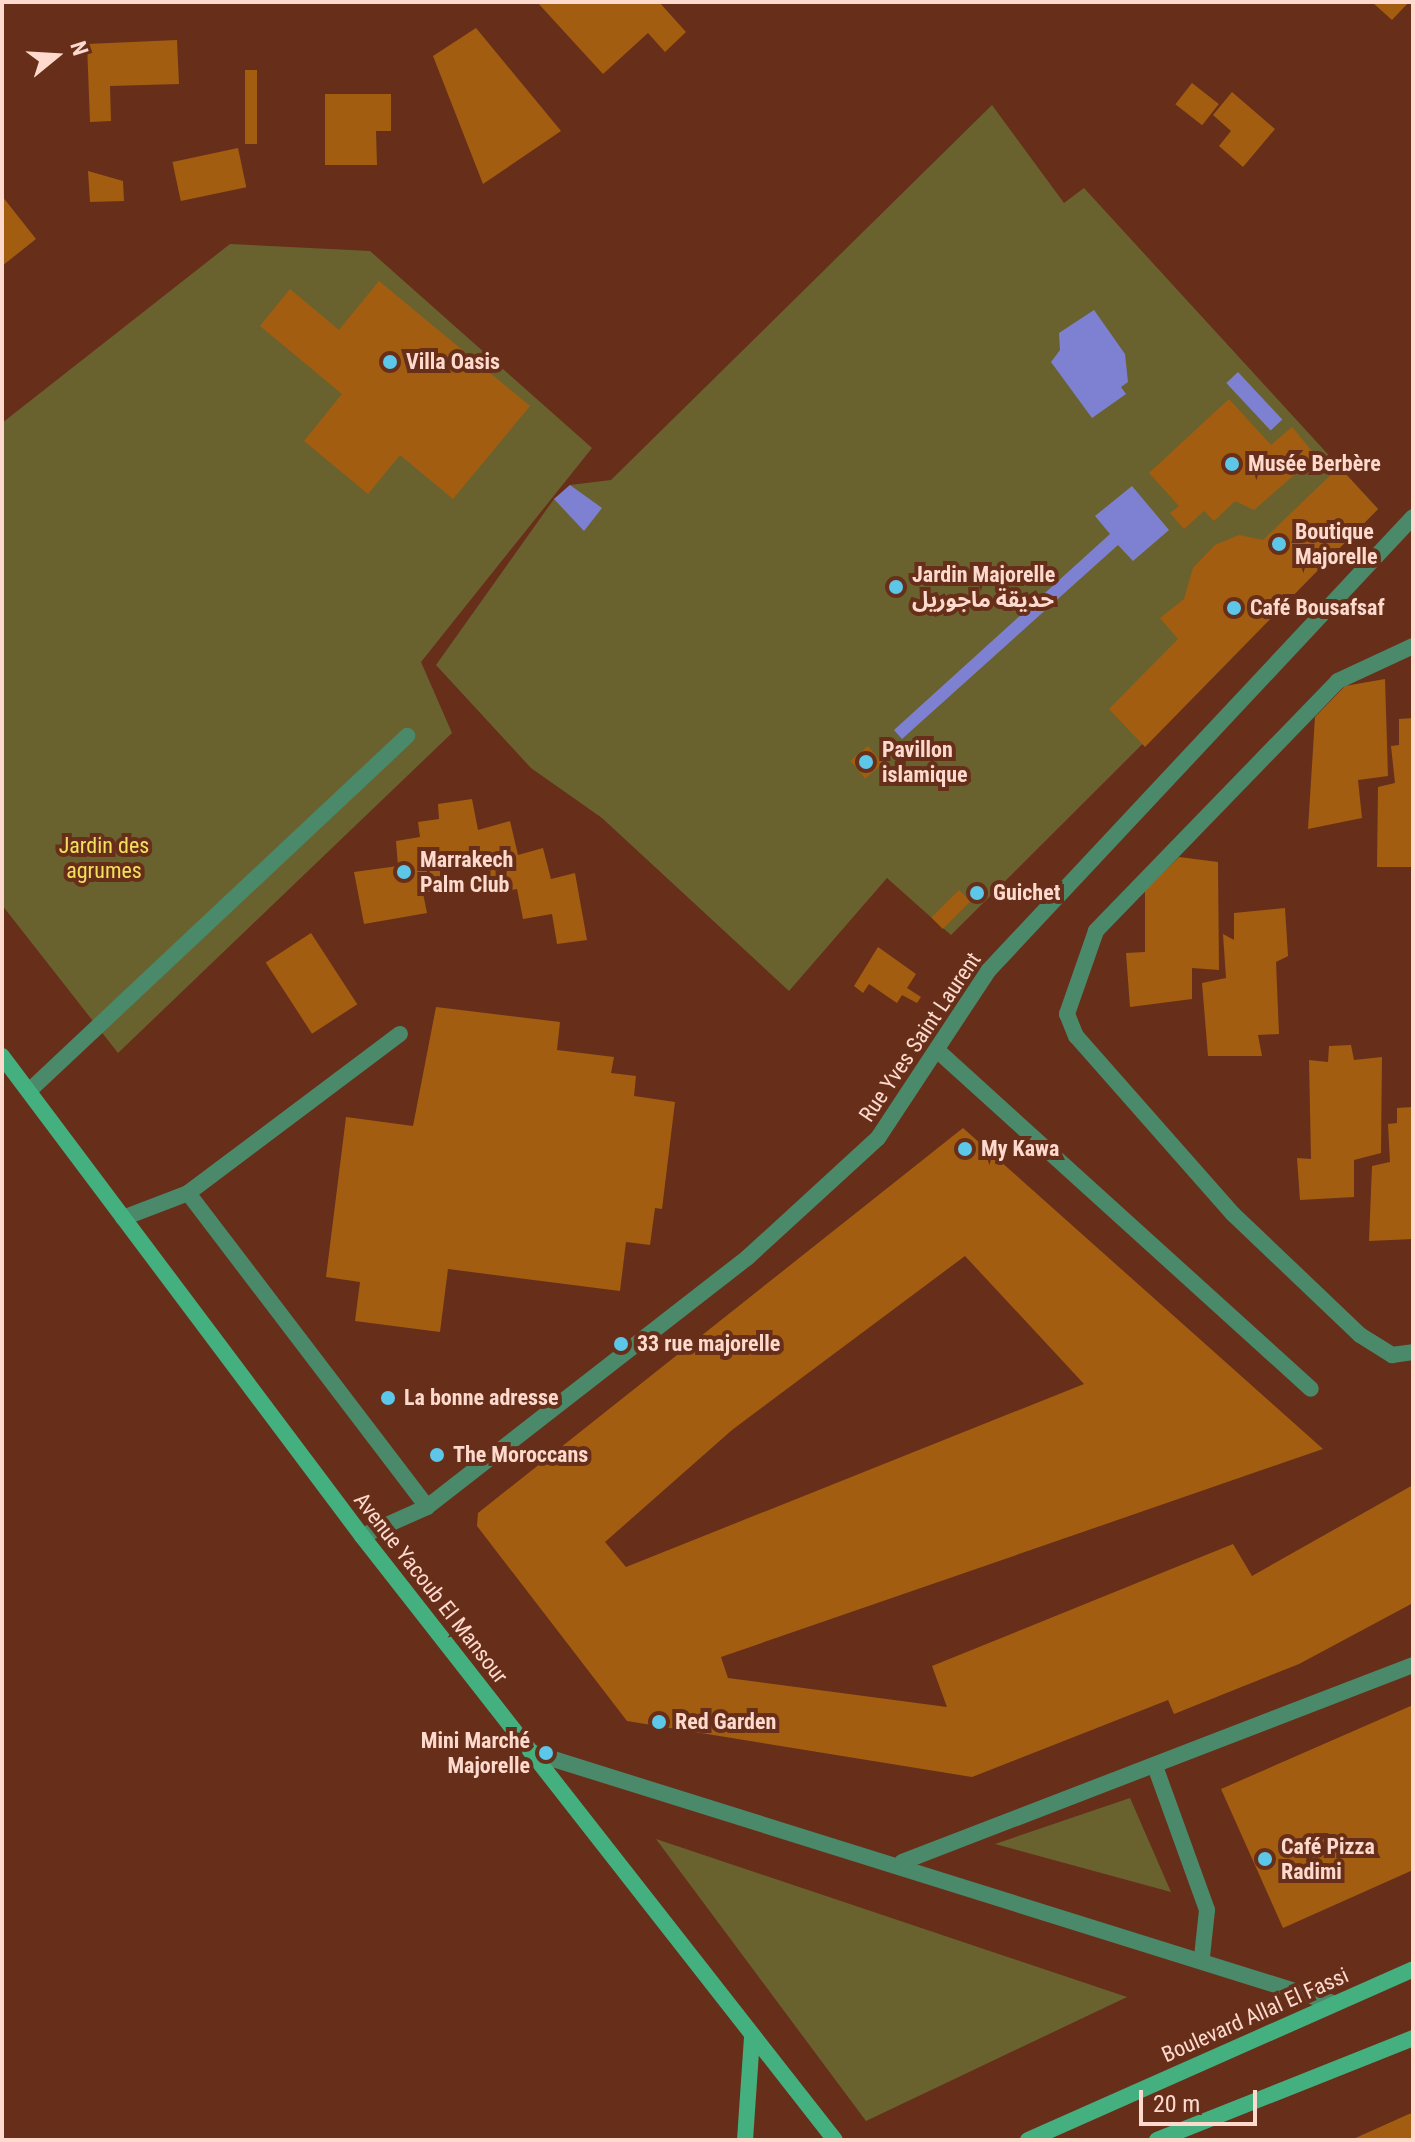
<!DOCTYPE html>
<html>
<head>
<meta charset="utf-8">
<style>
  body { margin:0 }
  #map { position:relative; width:1415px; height:2142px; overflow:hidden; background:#672f1a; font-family:"Roboto Condensed","Noto Sans Arabic",sans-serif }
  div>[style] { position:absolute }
  .green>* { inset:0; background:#6a622e }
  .water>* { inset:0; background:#7e80d1; transform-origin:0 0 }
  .building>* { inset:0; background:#a25d11; transform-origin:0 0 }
  .lane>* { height:16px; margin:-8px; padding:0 8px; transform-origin:8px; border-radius:8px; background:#4a896a }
  .street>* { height:16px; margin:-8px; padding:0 8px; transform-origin:8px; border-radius:8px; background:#4a896a }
  .secondary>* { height:16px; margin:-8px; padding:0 8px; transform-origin:8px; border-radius:8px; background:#44b07f }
  .dots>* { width:22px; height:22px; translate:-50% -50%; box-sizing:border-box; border:4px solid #672f1a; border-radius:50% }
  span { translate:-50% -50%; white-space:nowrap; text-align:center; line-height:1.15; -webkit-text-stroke:8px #672f1a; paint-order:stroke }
  .poi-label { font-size:22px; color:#fedace; font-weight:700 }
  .left { translate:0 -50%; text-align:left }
  .right { translate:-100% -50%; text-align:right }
  .park-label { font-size:22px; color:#f3e05c }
  .street-label { font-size:22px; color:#fedace }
  .frame { position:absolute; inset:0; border:4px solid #fedace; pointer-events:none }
  .north { position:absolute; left:16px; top:16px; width:80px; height:80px; -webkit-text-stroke:6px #672f1a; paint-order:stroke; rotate:72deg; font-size:22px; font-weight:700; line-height:32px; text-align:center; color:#fedace }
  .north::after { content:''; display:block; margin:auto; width:28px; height:36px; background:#fedace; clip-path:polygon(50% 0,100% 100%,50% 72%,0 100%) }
  .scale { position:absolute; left:1139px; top:2090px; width:118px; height:36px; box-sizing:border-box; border:4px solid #fedace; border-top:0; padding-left:10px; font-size:24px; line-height:28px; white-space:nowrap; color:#fedace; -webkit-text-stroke:6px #672f1a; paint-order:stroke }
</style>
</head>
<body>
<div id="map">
  <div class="green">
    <div style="clip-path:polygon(992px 105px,1064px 203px,1084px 188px,1378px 509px,951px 935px,887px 878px,789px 991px,602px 818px,531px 768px,436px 665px,554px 499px,570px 485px,611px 480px)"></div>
    <div style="clip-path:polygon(230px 244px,370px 251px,592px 448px,421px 662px,452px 733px,118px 1053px,2px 905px,2px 423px)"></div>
    <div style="clip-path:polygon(1130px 1798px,1171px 1892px,995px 1844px)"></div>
    <div style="clip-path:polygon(656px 1839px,1127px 1997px,866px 2121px)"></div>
  </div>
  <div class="water">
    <div style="clip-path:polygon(1094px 310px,1125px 354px,1128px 382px,1121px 387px,1126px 394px,1092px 418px,1051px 362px,1060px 350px,1059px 333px)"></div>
    <div style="left:1238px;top:372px;width:65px;height:16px;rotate:47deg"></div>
    <div style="clip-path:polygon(570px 485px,602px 508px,584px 531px,554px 499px)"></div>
    <div style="clip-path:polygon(1132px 486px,1169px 530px,1133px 561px,1118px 545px,902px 739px,894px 730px,1110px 534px,1095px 516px)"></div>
  </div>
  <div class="building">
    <div style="clip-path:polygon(537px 2px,659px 2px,686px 32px,665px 52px,648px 33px,603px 74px)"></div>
    <div style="clip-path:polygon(1372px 2px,1409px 2px,1392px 20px)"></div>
    <div style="clip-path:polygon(476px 28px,561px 131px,483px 184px,433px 56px)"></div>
    <div style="clip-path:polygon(177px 40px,179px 84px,110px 86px,111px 121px,90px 122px,87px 44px)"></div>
    <div style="left:245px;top:70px;width:12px;height:74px"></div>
    <div style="left:1192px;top:83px;width:34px;height:27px;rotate:38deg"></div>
    <div style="clip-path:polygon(1232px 92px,1275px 129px,1243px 167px,1219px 146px,1231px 131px,1213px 115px)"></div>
    <div style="clip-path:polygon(325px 94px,391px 94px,391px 131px,376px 131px,377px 165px,325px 165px)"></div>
    <div style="left:238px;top:148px;width:40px;height:67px;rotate:78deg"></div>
    <div style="clip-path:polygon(88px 171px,123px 181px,124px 201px,90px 202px)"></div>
    <div style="clip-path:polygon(2px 196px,36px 239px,2px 266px)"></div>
    <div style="clip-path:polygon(379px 281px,530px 406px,453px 499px,400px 455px,368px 494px,304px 441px,342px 394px,260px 326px,290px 289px,339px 330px)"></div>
    <div style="clip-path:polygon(1229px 399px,1271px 445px,1292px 427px,1316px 456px,1254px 510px,1235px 501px,1214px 521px,1204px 511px,1184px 529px,1170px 513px,1179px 506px,1149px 473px)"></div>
    <div style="clip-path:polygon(1339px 467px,1378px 509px,1145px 747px,1109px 709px,1178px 639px,1160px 618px,1184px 599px,1193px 568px,1215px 545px,1239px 535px,1263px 540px)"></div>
    <div style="clip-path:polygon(1385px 679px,1388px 776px,1358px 780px,1362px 818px,1308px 829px,1315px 717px,1345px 686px)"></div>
    <div style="clip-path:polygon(1413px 718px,1413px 867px,1377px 867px,1378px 787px,1395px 783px,1391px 746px,1399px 745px,1399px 719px)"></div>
    <div style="left:868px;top:746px;width:23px;height:23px;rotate:50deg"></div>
    <div style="clip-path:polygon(472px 799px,478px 830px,510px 821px,518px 855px,543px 848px,551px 879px,575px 873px,587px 940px,557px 944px,552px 914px,523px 919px,517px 889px,490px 894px,485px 865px,449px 871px,451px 888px,423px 893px,427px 913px,364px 924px,354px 872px,398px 866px,396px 841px,420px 837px,418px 822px,439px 819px,438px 804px)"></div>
    <div style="clip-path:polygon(1179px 857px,1218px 862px,1219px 970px,1192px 968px,1192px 999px,1130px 1007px,1126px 953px,1145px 952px,1145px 890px)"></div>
    <div style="left:959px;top:890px;width:16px;height:39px;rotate:45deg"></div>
    <div style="clip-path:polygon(1285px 908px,1288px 956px,1276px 962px,1279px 1034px,1258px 1035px,1262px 1056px,1208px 1056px,1202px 983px,1226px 978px,1223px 934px,1234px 940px,1234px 913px)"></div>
    <div style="left:311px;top:933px;width:85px;height:54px;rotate:57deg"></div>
    <div style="clip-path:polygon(878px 947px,916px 974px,907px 988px,921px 997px,917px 1003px,902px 995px,897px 1003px,869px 984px,863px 993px,854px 986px)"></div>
    <div style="clip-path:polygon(436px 1007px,560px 1022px,557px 1050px,614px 1057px,611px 1073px,636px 1076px,634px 1096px,675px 1102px,662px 1209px,655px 1208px,650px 1245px,626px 1242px,620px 1291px,448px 1269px,440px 1332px,355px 1321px,360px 1282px,326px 1277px,346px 1117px,413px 1126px)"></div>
    <div style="clip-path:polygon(1351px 1045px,1354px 1060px,1382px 1057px,1381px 1153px,1354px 1160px,1354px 1197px,1300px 1200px,1297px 1158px,1311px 1159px,1309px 1060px,1328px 1062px,1329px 1046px)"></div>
    <div style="clip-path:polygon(1413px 1107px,1413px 1239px,1369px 1241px,1372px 1166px,1390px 1162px,1388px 1124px,1397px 1123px,1397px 1108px)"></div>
    <div style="clip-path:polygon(evenodd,963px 1128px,1323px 1449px,721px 1657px,728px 1678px,947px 1707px,932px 1666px,1233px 1544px,1252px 1576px,1413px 1485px,1413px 1603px,1299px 1664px,1174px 1714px,1168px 1700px,972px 1777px,627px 1721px,477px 1526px,478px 1513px,963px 1128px,965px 1256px,1084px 1384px,626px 1567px,605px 1542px,732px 1430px,965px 1256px)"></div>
    <div style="clip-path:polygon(1413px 1705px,1413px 1870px,1283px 1928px,1221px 1789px)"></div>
    <div style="clip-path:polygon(1413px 2113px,1413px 2140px,1351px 2140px,1409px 2114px)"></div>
  </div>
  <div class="lane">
    <div style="left:29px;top:1091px;width:519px;rotate:-43.2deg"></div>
    <div style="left:188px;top:1193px;width:395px;rotate:52.7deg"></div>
    <div style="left:123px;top:1218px;width:70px;rotate:-21deg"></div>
    <div style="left:188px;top:1193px;width:265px;rotate:-36.9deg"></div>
    <div style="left:1156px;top:1769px;width:150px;rotate:70.1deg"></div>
    <div style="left:1207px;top:1910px;width:47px;rotate:96.1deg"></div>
  </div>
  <div class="street">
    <div style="left:1413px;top:646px;width:83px;rotate:155deg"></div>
    <div style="left:1338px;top:681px;width:348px;rotate:134.1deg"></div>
    <div style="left:1096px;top:931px;width:88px;rotate:109.3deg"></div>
    <div style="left:1067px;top:1014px;width:24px;rotate:68deg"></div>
    <div style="left:1076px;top:1036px;width:237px;rotate:48.6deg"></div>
    <div style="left:1233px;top:1214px;width:175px;rotate:43.6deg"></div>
    <div style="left:1360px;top:1335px;width:38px;rotate:32deg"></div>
    <div style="left:1392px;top:1355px;width:21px;rotate:-8deg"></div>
    <div style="left:938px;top:1051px;width:503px;rotate:42.18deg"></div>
    <div style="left:362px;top:1536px;width:71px;rotate:-24deg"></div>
    <div style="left:427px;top:1507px;width:405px;rotate:-37.9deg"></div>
    <div style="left:747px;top:1258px;width:178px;rotate:-42.5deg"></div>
    <div style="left:878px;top:1138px;width:200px;rotate:-56.6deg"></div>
    <div style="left:988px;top:971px;width:622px;rotate:-46.89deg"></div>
    <div style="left:534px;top:1753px;width:837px;rotate:17.37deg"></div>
    <div style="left:902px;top:1862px;width:548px;rotate:-21.08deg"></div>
  </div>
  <div class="secondary">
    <div style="left:2px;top:1056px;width:600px;rotate:53.13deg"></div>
    <div style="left:362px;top:1536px;width:767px;rotate:51.94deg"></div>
    <div style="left:745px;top:2140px;width:104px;rotate:-86.1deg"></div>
    <div style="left:1028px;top:2140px;width:421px;rotate:-23.9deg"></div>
    <div style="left:1157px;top:2140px;width:276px;rotate:-21.7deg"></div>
  </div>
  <div class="dots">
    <div style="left:390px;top:362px;background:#5cc7e8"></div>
    <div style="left:1232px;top:464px;background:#5cc7e8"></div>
    <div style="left:1279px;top:544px;background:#5cc7e8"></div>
    <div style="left:896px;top:587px;background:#5cc7e8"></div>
    <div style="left:1234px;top:608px;background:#5cc7e8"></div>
    <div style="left:866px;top:762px;background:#5cc7e8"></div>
    <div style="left:404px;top:872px;background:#5cc7e8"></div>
    <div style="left:977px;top:893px;background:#5cc7e8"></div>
    <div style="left:965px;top:1149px;background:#5cc7e8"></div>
    <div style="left:621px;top:1344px;background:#5cc7e8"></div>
    <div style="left:388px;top:1398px;background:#5cc7e8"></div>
    <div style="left:437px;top:1455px;background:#5cc7e8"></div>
    <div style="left:659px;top:1722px;background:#5cc7e8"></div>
    <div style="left:546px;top:1753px;background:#5cc7e8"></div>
    <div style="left:1265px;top:1859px;background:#5cc7e8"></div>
  </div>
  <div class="poi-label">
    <span class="left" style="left:406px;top:362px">Villa Oasis</span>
    <span class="left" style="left:1248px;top:464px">Musée Berbère</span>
    <span class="left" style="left:1295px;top:544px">Boutique<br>Majorelle</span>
    <span class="left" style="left:912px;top:587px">Jardin Majorelle<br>حديقة ماجوريل</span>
    <span class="left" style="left:1250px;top:608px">Café Bousafsaf</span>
    <span class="left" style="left:882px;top:762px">Pavillon<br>islamique</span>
    <span class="left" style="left:420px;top:872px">Marrakech<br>Palm Club</span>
    <span class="left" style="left:993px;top:893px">Guichet</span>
    <span class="left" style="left:981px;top:1149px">My Kawa</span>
    <span class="left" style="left:637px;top:1344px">33 rue majorelle</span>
    <span class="left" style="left:404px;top:1398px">La bonne adresse</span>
    <span class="left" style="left:453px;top:1455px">The Moroccans</span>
    <span class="left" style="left:675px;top:1722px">Red Garden</span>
    <span class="right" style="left:530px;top:1753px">Mini Marché<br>Majorelle</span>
    <span class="left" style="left:1281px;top:1859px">Café Pizza<br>Radimi</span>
  </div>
  <div class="park-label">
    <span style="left:104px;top:858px">Jardin des<br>agrumes</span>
  </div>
  <div class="street-label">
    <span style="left:920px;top:1037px;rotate:-56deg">Rue Yves Saint Laurent</span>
    <span style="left:431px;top:1588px;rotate:52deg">Avenue Yacoub El Mansour</span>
    <span style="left:1255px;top:2015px;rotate:-24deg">Boulevard Allal El Fassi</span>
  </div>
  <div class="frame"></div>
  <div class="north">N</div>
  <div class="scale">20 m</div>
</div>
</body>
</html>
